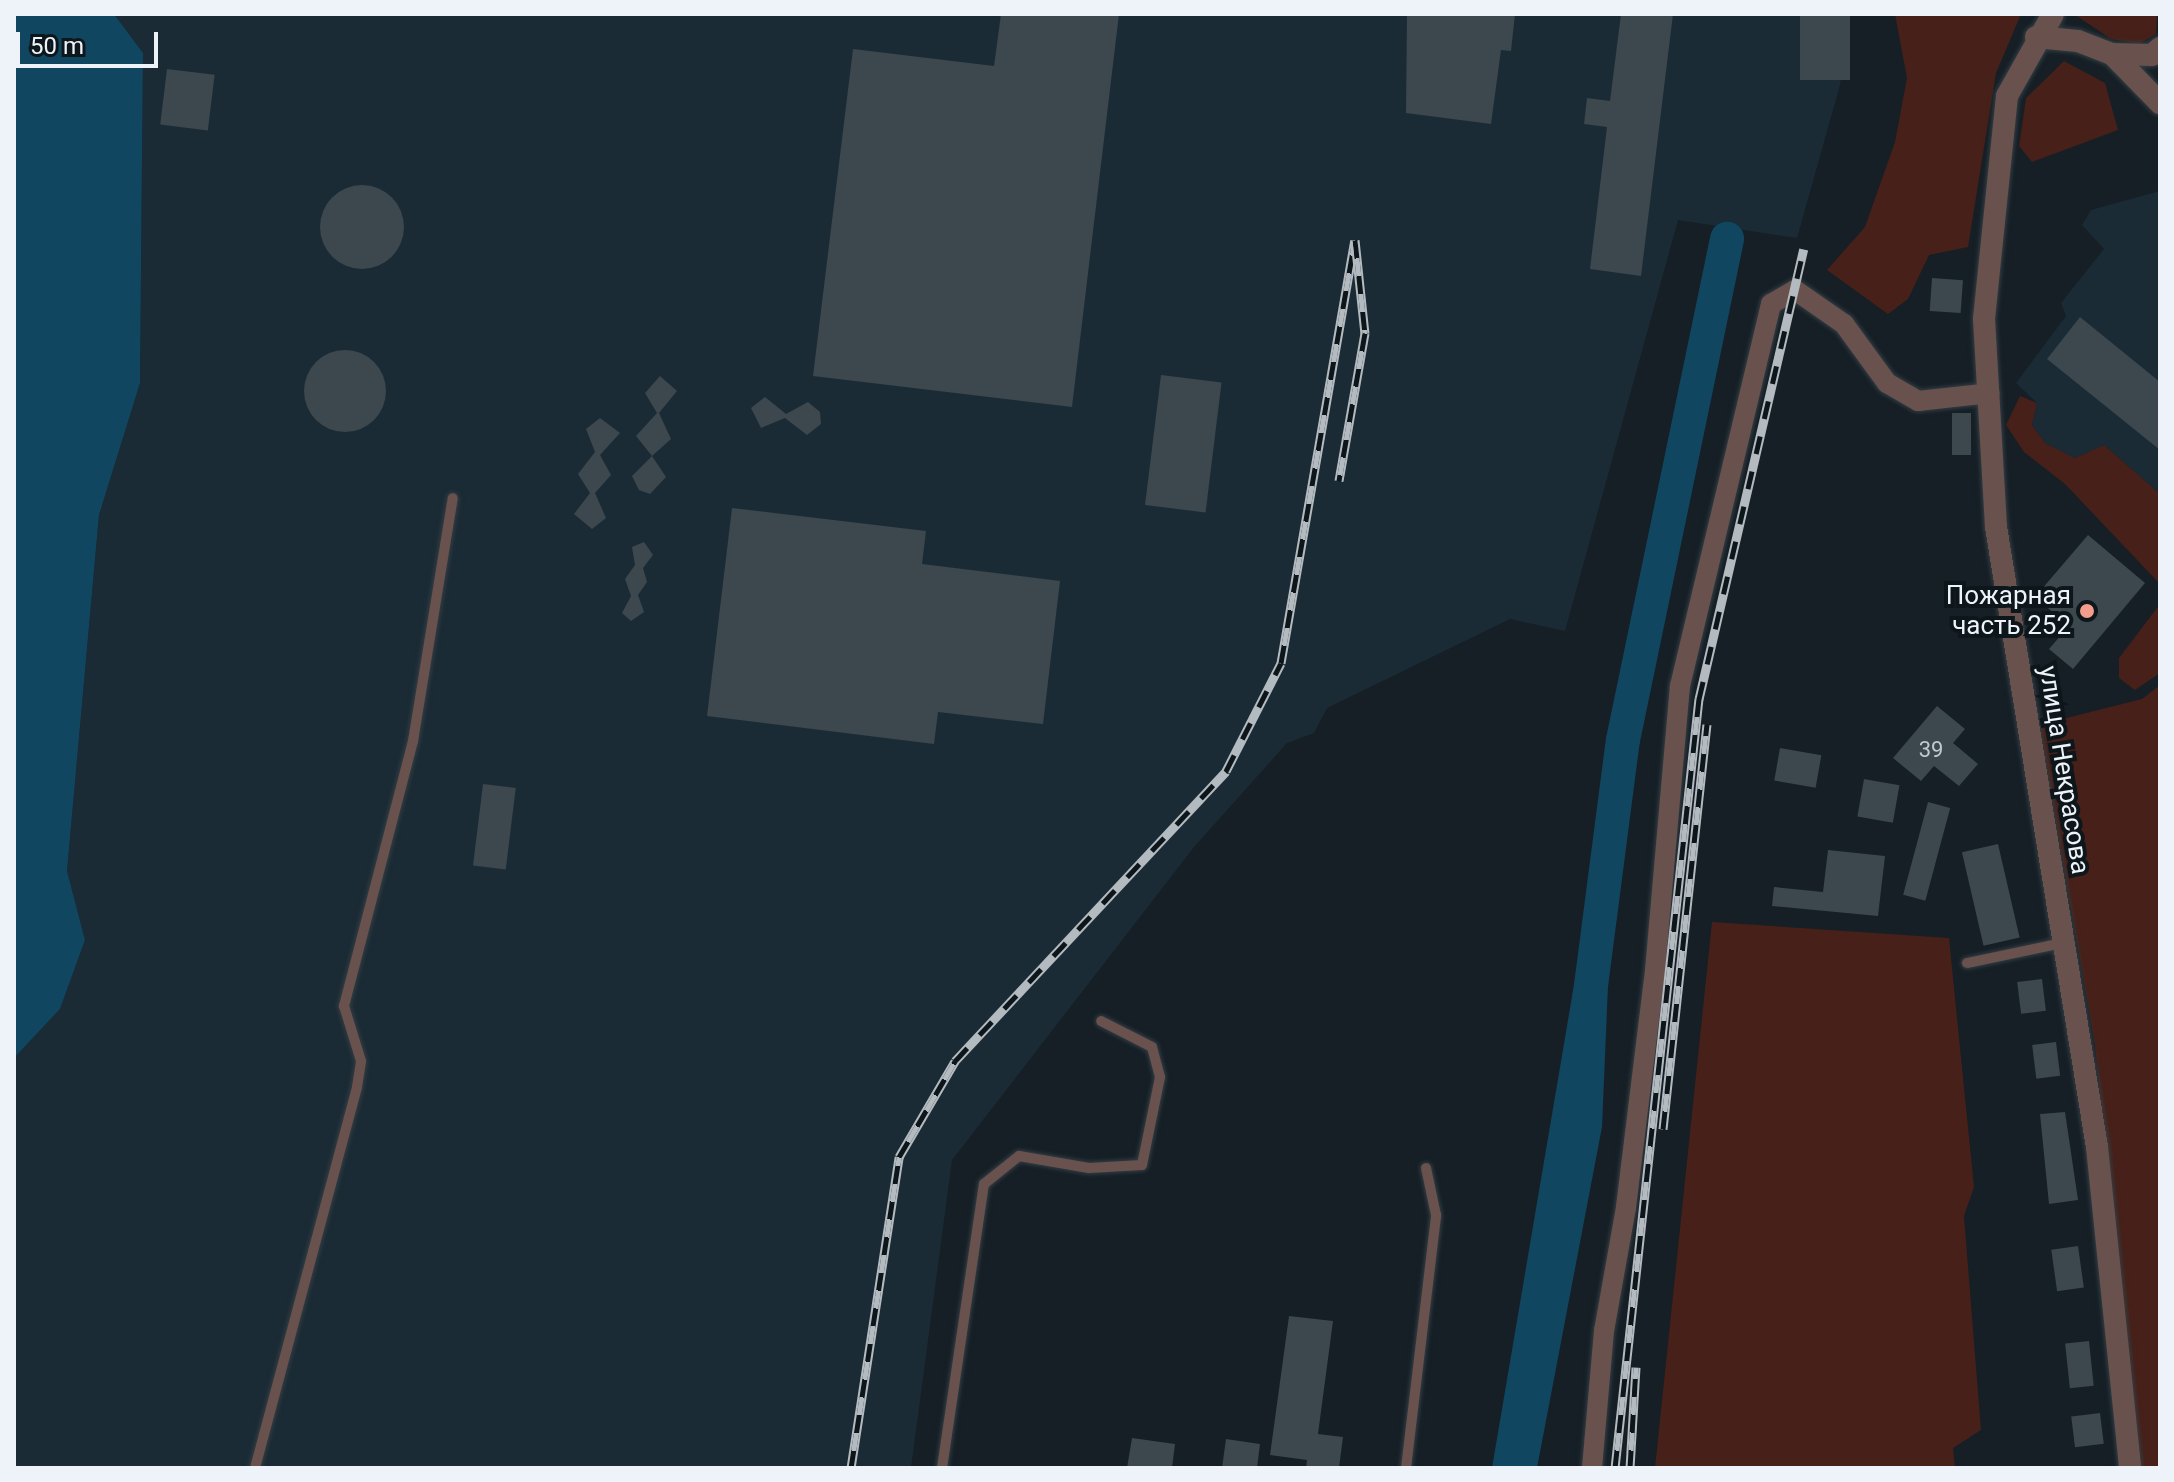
<!DOCTYPE html>
<html>
<head>
<meta charset="utf-8">
<style>
  body { margin:0 }
  #map { position:relative; width:2174px; height:1482px; overflow:hidden; background:#151f25; font-family:Roboto,sans-serif }
  div>[style] { position:absolute }
  .built>* { inset:0; background:#1b2b35 }
  .green>* { inset:0; background:#472019 }
  .water>* { inset:0; background:#114660 }
  .river>* { height:34px; margin:-17px; padding:0 17px; transform-origin:17px; border-radius:17px; background:#114660 }
  .building>* { inset:0; background:#3c474e; transform-origin:0 0 }
  .round { border-radius:50% }
  .roads { filter:drop-shadow(0 0 2px #333d43) drop-shadow(0 0 2px #333d43) }
  .service>* { height:10px; margin:-5px; padding:0 5px; transform-origin:5px; border-radius:5px; background:#69524e }
  .minor>* { height:20px; margin:-10px; padding:0 10px; transform-origin:10px; border-radius:10px; background:#69524e }
  .tertiary>* { height:22px; margin:-11px; padding:0 11px; transform-origin:11px; border-radius:11px; background:#69524e }
  .rail>* { height:9px; margin-top:-4.5px; transform-origin:0; background:repeating-linear-gradient(90deg,#0c161b 0 18px,#b4bbc0 0 36px); box-sizing:border-box; border-block:2px solid #b4bbc0 }
  .dots>* { width:22px; height:22px; translate:-50% -50%; box-sizing:border-box; border:4px solid #0c161b; border-radius:50% }
  span { translate:-50% -50%; white-space:nowrap; text-align:center; line-height:1.15; -webkit-text-stroke:8px #0c161b; paint-order:stroke }
  .number-label { font-size:22px; color:#c1c8ce }
  .number-label span { -webkit-text-stroke-width:0 }
  .poi-label { font-size:26px; color:#edf3f8 }
  .right { translate:-100% -50%; text-align:right }
  .street-label { font-size:26px; color:#edf3f8 }
  .frame { position:absolute; inset:0; border:16px solid #edf3f8; pointer-events:none }
  .scale { position:absolute; left:16px; top:32px; width:142px; height:36px; box-sizing:border-box; border:4px solid #edf3f8; border-top:0; padding-left:10px; font-size:24px; line-height:28px; white-space:nowrap; color:#edf3f8; -webkit-text-stroke:6px #0c161b; paint-order:stroke }
</style>
</head>
<body>
<div id="map">
  <div class="built">
    <div style="clip-path:polygon(114px 14px,1850px 14px,1840px 85px,1797px 238px,1678px 220px,1565px 631px,1510px 619px,1327px 708px,1314px 733px,1287px 743px,1194px 847px,952px 1160px,911px 1468px,14px 1468px,14px 1058px,60px 1009px,85px 940px,67px 871px,99px 515px,140px 383px,143px 53px)"></div>
    <div style="clip-path:polygon(2160px 191px,2160px 494px,2104px 445px,2075px 458px,2045px 443px,2032px 425px,2037px 403px,2016px 383px,2066px 316px,2061px 303px,2104px 249px,2082px 225px,2091px 210px)"></div>
  </div>
  <div class="green">
    <div style="clip-path:polygon(1895px 14px,2021px 14px,1996px 73px,1968px 247px,1929px 255px,1908px 299px,1888px 314px,1827px 270px,1865px 227px,1895px 142px,1907px 78px)"></div>
    <div style="clip-path:polygon(2074px 14px,2157px 14px,2156px 34px,2139px 44px,2111px 39px)"></div>
    <div style="clip-path:polygon(2064px 61px,2105px 83px,2118px 130px,2032px 162px,2019px 146px,2026px 98px)"></div>
    <div style="clip-path:polygon(2020px 396px,2037px 403px,2032px 425px,2045px 443px,2075px 458px,2104px 445px,2160px 494px,2160px 584px,2065px 484px,2024px 452px,2006px 425px)"></div>
    <div style="clip-path:polygon(2160px 604px,2160px 673px,2135px 690px,2119px 678px,2119px 658px)"></div>
    <div style="clip-path:polygon(2160px 685px,2160px 1468px,2140px 1468px,2095px 1046px,2039px 725px,2142px 699px)"></div>
    <div style="clip-path:polygon(1712px 922px,1949px 938px,1974px 1187px,1964px 1216px,1981px 1430px,1953px 1448px,1955px 1468px,1655px 1468px)"></div>
  </div>
  <div class="water">
    <div style="clip-path:polygon(14px 14px,114px 14px,143px 53px,140px 383px,99px 515px,67px 871px,85px 940px,60px 1009px,14px 1058px)"></div>
    <div style="clip-path:polygon(1585px 955px,1609px 962px,1602px 1127px,1537px 1468px,1492px 1468px,1576px 973px)"></div>
  </div>
  <div class="river">
    <div style="left:1589px;top:1001px;width:263px;rotate:-82.6deg"></div>
    <div style="left:1623px;top:740px;width:512px;rotate:-78.27deg"></div>
  </div>
  <div class="building">
    <div style="clip-path:polygon(1001px 14px,1119px 14px,1072px 407px,813px 376px,853px 49px,994px 66px)"></div>
    <div style="clip-path:polygon(1407px 14px,1515px 14px,1511px 51px,1501px 50px,1491px 124px,1406px 113px)"></div>
    <div style="clip-path:polygon(1621px 14px,1673px 14px,1641px 276px,1590px 269px,1607px 127px,1584px 124px,1587px 98px,1610px 101px)"></div>
    <div style="left:1800px;top:14px;width:50px;height:66px"></div>
    <div style="left:167px;top:69px;width:48px;height:56px;rotate:7deg"></div>
    <div class="round" style="left:320px;top:185px;width:84px;height:84px"></div>
    <div style="left:1932px;top:278px;width:31px;height:33px;rotate:4deg"></div>
    <div style="clip-path:polygon(2080px 317px,2160px 382px,2160px 450px,2047px 359px)"></div>
    <div class="round" style="left:304px;top:350px;width:82px;height:82px"></div>
    <div style="left:1161px;top:375px;width:61px;height:131px;rotate:7deg"></div>
    <div style="clip-path:polygon(660px 376px,677px 391px,659px 413px,671px 439px,652px 456px,636px 436px,657px 413px,645px 393px)"></div>
    <div style="clip-path:polygon(765px 397px,786px 414px,808px 402px,820px 412px,821px 424px,807px 435px,785px 418px,761px 428px,751px 408px)"></div>
    <div style="left:1952px;top:413px;width:19px;height:42px"></div>
    <div style="clip-path:polygon(600px 418px,620px 433px,600px 455px,611px 475px,595px 493px,606px 518px,592px 529px,574px 514px,590px 493px,578px 474px,595px 452px,586px 429px)"></div>
    <div style="clip-path:polygon(652px 456px,666px 477px,650px 494px,639px 490px,632px 476px)"></div>
    <div style="clip-path:polygon(732px 508px,926px 531px,922px 564px,1060px 581px,1043px 724px,938px 712px,934px 744px,707px 716px)"></div>
    <div style="clip-path:polygon(2088px 535px,2145px 583px,2073px 669px,2049px 649px,2069px 626px,2035px 597px)"></div>
    <div style="clip-path:polygon(644px 542px,653px 555px,643px 568px,647px 582px,638px 595px,644px 612px,631px 621px,622px 613px,631px 596px,625px 579px,635px 565px,632px 547px)"></div>
    <div style="clip-path:polygon(1937px 706px,1965px 729px,1953px 743px,1978px 764px,1959px 786px,1934px 766px,1921px 781px,1893px 758px)"></div>
    <div style="left:1780px;top:748px;width:42px;height:33px;rotate:10deg"></div>
    <div style="left:1864px;top:779px;width:36px;height:38px;rotate:10deg"></div>
    <div style="left:483px;top:784px;width:33px;height:82px;rotate:7deg"></div>
    <div style="left:1928px;top:802px;width:23px;height:96px;rotate:15deg"></div>
    <div style="left:1998px;top:844px;width:96px;height:37px;rotate:77deg"></div>
    <div style="clip-path:polygon(1828px 850px,1885px 856px,1878px 916px,1772px 906px,1774px 887px,1823px 892px)"></div>
    <div style="left:2042px;top:979px;width:32px;height:25px;rotate:83deg"></div>
    <div style="left:2056px;top:1042px;width:34px;height:24px;rotate:83deg"></div>
    <div style="clip-path:polygon(2065px 1112px,2078px 1200px,2049px 1204px,2040px 1114px)"></div>
    <div style="left:2078px;top:1246px;width:42px;height:27px;rotate:82deg"></div>
    <div style="clip-path:polygon(1289px 1316px,1333px 1321px,1318px 1434px,1343px 1437px,1339px 1468px,1306px 1468px,1307px 1460px,1270px 1455px)"></div>
    <div style="left:2089px;top:1341px;width:45px;height:24px;rotate:84deg"></div>
    <div style="left:2100px;top:1413px;width:31px;height:29px;rotate:83deg"></div>
    <div style="clip-path:polygon(1132px 1438px,1175px 1444px,1172px 1468px,1127px 1468px)"></div>
    <div style="clip-path:polygon(1226px 1439px,1260px 1444px,1257px 1468px,1222px 1468px)"></div>
  </div>
  <div class="roads">
    <div class="service">
      <div style="left:1967px;top:963px;width:98px;rotate:-11.8deg"></div>
      <div style="left:255px;top:1468px;width:394px;rotate:-75deg"></div>
      <div style="left:357px;top:1087px;width:26px;rotate:-81deg"></div>
      <div style="left:361px;top:1061px;width:58px;rotate:-107.2deg"></div>
      <div style="left:344px;top:1006px;width:274px;rotate:-75.4deg"></div>
      <div style="left:413px;top:741px;width:246px;rotate:-80.7deg"></div>
      <div style="left:942px;top:1468px;width:287px;rotate:-81.6deg"></div>
      <div style="left:984px;top:1184px;width:45px;rotate:-38.7deg"></div>
      <div style="left:1019px;top:1156px;width:71px;rotate:9.7deg"></div>
      <div style="left:1089px;top:1168px;width:53px;rotate:-3.2deg"></div>
      <div style="left:1142px;top:1165px;width:90px;rotate:-78.4deg"></div>
      <div style="left:1160px;top:1077px;width:31px;rotate:-105deg"></div>
      <div style="left:1152px;top:1047px;width:57px;rotate:-153deg"></div>
      <div style="left:1406px;top:1468px;width:255px;rotate:-83.2deg"></div>
      <div style="left:1436px;top:1215px;width:48px;rotate:-102deg"></div>
    </div>
    <div class="minor">
      <div style="left:1592px;top:1468px;width:138px;rotate:-85deg"></div>
      <div style="left:1604px;top:1331px;width:126px;rotate:-79.9deg"></div>
      <div style="left:1626px;top:1207px;width:238px;rotate:-83deg"></div>
      <div style="left:1655px;top:971px;width:286px;rotate:-85deg"></div>
      <div style="left:1680px;top:686px;width:393px;rotate:-76.6deg"></div>
      <div style="left:1771px;top:304px;width:28px;rotate:-30deg"></div>
      <div style="left:1795px;top:290px;width:60px;rotate:34.8deg"></div>
      <div style="left:1844px;top:324px;width:73px;rotate:53.9deg"></div>
      <div style="left:1887px;top:383px;width:36px;rotate:30deg"></div>
      <div style="left:1918px;top:401px;width:72px;rotate:-6.3deg"></div>
    </div>
    <div class="tertiary">
      <div style="left:2053px;top:14px;width:94px;rotate:119.3deg"></div>
      <div style="left:2007px;top:96px;width:224px;rotate:95.9deg"></div>
      <div style="left:1984px;top:319px;width:208px;rotate:86.7deg"></div>
      <div style="left:1996px;top:527px;width:628px;rotate:80.75deg"></div>
      <div style="left:2097px;top:1147px;width:323px;rotate:84.1deg"></div>
      <div style="left:2036px;top:37px;width:42px;rotate:5.4deg"></div>
      <div style="left:2078px;top:41px;width:36px;rotate:21deg"></div>
      <div style="left:2112px;top:54px;width:69px;rotate:45.6deg"></div>
      <div style="left:2112px;top:54px;width:40px;rotate:1.4deg"></div>
      <div style="left:2152px;top:55px;width:11px;rotate:-41deg"></div>
    </div>
  </div>
  <div class="rail">
    <div style="left:1663px;top:1129px;width:407px;rotate:-83.8deg"></div>
    <div style="left:851px;top:1468px;width:315px;rotate:-81.2deg"></div>
    <div style="left:899px;top:1157px;width:111px;rotate:-59.7deg"></div>
    <div style="left:955px;top:1061px;width:397px;rotate:-46.9deg"></div>
    <div style="left:1226px;top:771px;width:121px;rotate:-63deg"></div>
    <div style="left:1281px;top:663px;width:429px;rotate:-80.1deg"></div>
    <div style="left:1355px;top:240px;width:94px;rotate:83.9deg"></div>
    <div style="left:1365px;top:333px;width:150px;rotate:100deg"></div>
    <div style="left:1615px;top:1468px;width:774px;rotate:-83.77deg"></div>
    <div style="left:1699px;top:699px;width:462px;rotate:-76.9deg"></div>
    <div style="left:1630px;top:1468px;width:101px;rotate:-86.6deg"></div>
  </div>
  <div class="dots">
    <div style="left:2087px;top:611px;background:#f49d8d"></div>
  </div>
  <div class="number-label">
    <span style="left:1931px;top:750px">39</span>
  </div>
  <div class="poi-label">
    <span class="right" style="left:2071px;top:611px">Пожарная<br>часть 252</span>
  </div>
  <div class="street-label">
    <span style="left:2064px;top:770px;rotate:81deg">улица Некрасова</span>
  </div>
  <div class="frame"></div>
  <div class="scale">50 m</div>
</div>
</body>
</html>
